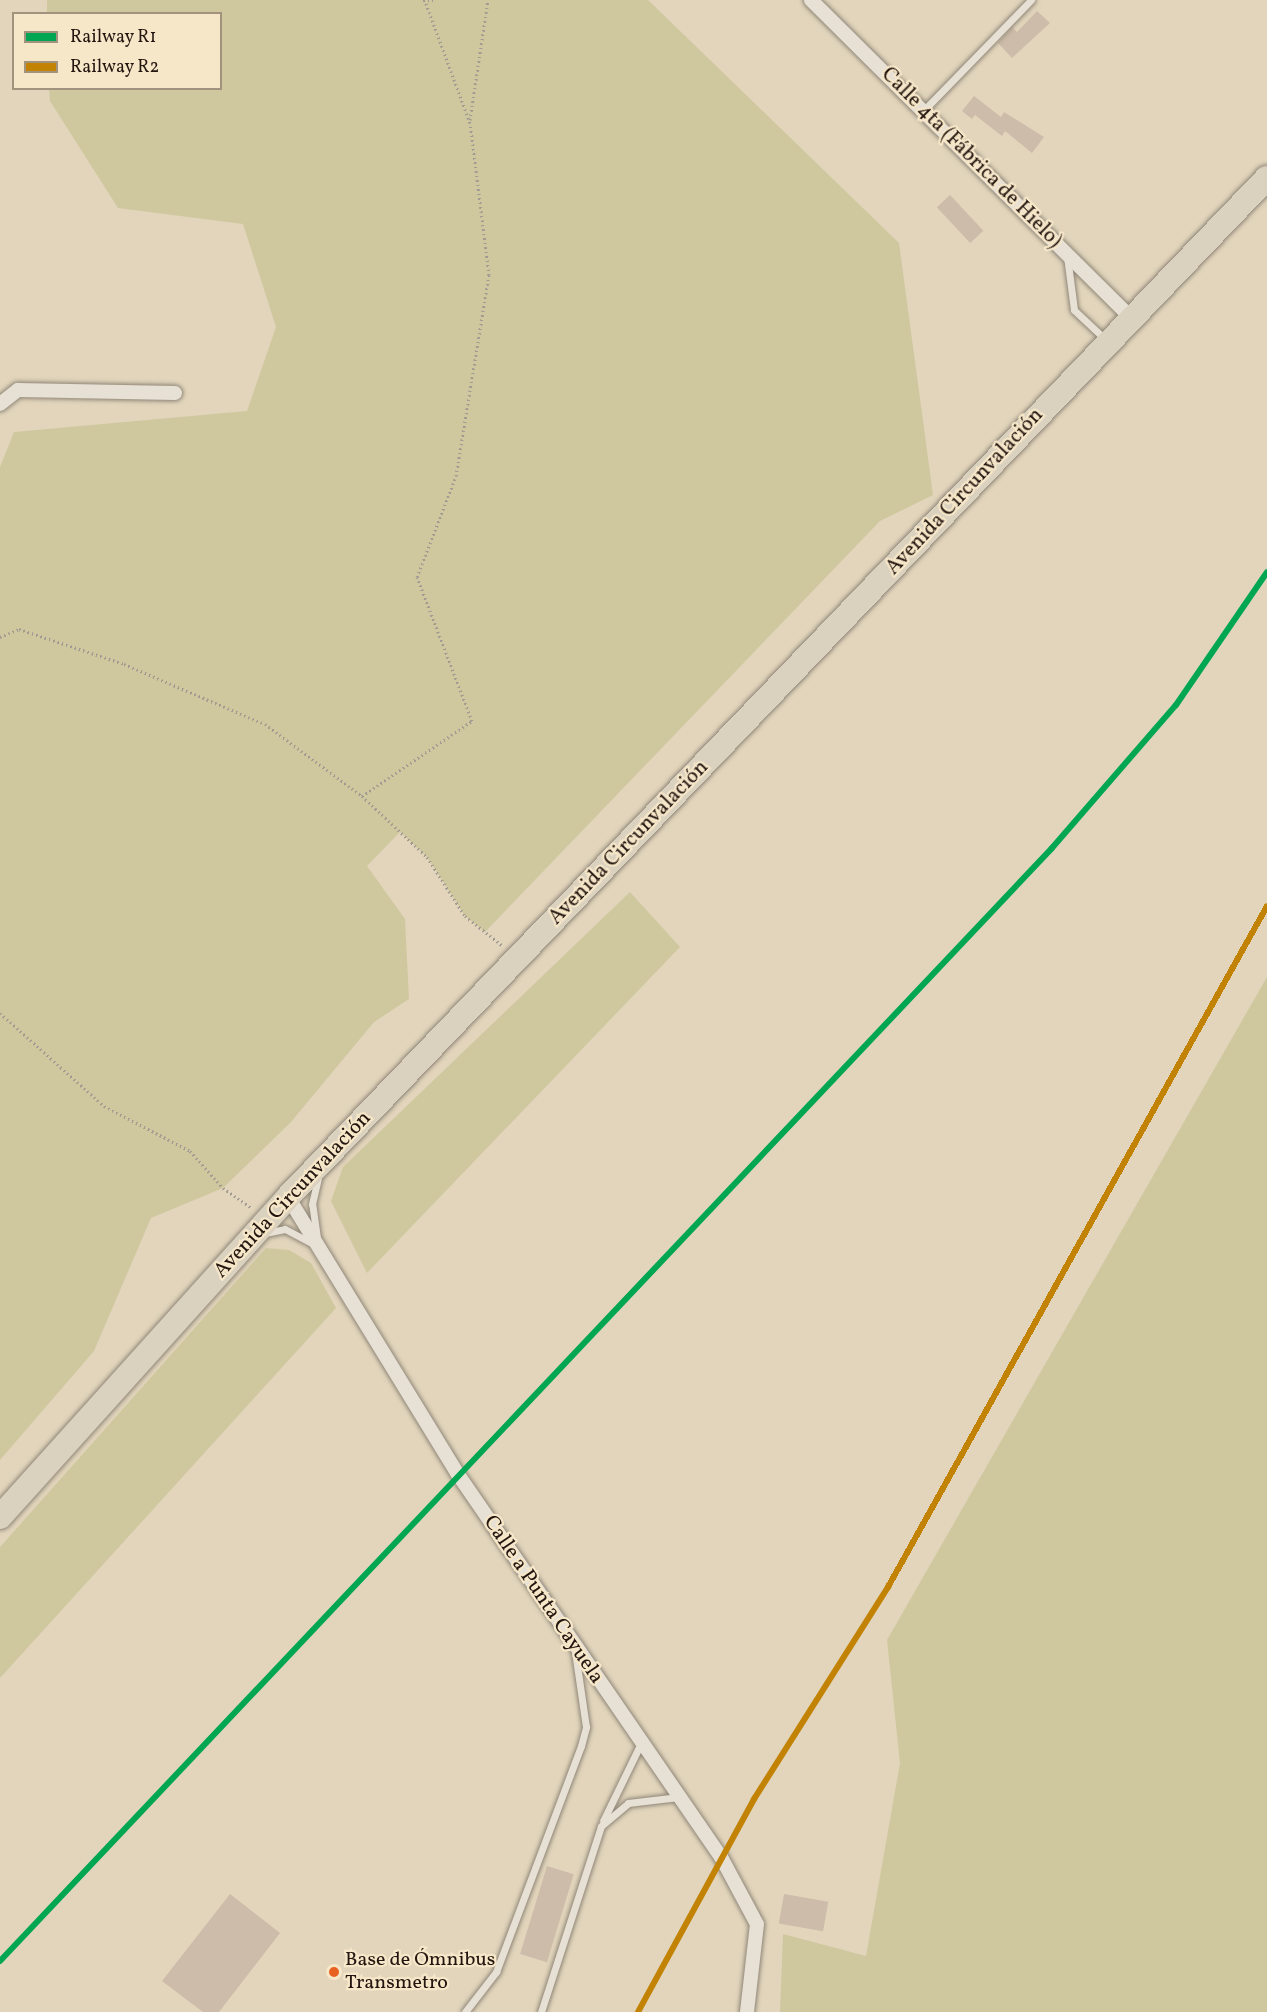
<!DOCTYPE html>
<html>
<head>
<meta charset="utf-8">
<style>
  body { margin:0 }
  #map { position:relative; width:1267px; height:2012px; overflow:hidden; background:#e2d5bc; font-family:Vollkorn,serif }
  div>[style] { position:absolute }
  .green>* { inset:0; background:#cfc89e }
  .building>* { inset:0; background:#ccbca9; transform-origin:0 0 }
  .path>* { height:3px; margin-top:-1.5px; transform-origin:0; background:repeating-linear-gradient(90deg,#a29b92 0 1.5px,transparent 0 4.5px) }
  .roads { filter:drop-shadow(0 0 2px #908778) drop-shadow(0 0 2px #908778) }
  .lane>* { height:7px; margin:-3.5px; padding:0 3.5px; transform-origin:3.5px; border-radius:3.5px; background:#e7e0d4 }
  .street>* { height:14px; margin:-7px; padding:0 7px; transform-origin:7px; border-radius:7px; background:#e7e0d4 }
  .highway>* { height:24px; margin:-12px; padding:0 12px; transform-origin:12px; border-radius:12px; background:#dad1bf }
  .rail-1>* { height:6px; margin:-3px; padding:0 3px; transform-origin:3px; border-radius:3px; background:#00a651 }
  .rail-2>* { height:6px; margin:-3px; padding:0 3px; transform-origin:3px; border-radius:3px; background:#c28204 }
  .dots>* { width:16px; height:16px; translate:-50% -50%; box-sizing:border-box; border:3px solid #f7e7c9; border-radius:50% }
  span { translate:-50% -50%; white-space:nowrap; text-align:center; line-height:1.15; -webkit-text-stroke:4.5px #f7e7c9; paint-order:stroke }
  .bus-label { font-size:20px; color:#231610 }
  .left { translate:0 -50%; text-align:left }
  .street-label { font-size:21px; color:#231610 }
  .legend { position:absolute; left:12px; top:12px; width:210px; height:78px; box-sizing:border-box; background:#f7e7c9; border:2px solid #a2937f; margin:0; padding:8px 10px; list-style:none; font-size:18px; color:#231610 }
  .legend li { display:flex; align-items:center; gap:12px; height:30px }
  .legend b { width:30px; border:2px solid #a2937f }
</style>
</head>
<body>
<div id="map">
  <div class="green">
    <div style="clip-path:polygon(47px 0,648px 0,899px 243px,933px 495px,880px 521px,485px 932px,465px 916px,427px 857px,400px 832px,367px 866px,405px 919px,409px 999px,374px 1022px,291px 1122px,223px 1188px,151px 1218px,94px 1351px,0 1460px,0 467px,14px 432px,247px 411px,276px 327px,243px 224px,118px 208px,50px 101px,49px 89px,220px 88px,220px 14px,47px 13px)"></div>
    <div style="clip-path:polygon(630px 892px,680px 947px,367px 1273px,331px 1201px,343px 1167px)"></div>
    <div style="clip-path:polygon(1267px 977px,1267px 2012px,780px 2012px,783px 1934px,866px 1956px,900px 1763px,887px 1640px)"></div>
    <div style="clip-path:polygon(266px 1248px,289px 1250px,311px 1263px,336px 1308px,0 1678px,0 1547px)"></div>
  </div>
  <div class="building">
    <div style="clip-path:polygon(1037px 11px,1050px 23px,1012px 58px,998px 43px,1012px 27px,1017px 32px)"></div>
    <div style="clip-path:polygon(974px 96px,1001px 117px,1004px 112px,1044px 137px,1032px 153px,1005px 131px,1002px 136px,975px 115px,972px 119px,962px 111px)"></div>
    <div style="left:950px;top:195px;width:49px;height:18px;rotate:47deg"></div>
    <div style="left:547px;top:1866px;width:28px;height:92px;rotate:17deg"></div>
    <div style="clip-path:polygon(230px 1894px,280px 1933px,219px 2012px,203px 2012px,162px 1981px)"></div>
    <div style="left:784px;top:1894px;width:45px;height:30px;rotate:10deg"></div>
  </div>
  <div class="path">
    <div style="left:423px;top:0;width:10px"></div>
    <div style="left:470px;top:120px;width:121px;rotate:-81.5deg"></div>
    <div style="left:0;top:637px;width:21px;rotate:-23deg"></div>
    <div style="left:19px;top:629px;width:111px;rotate:18.4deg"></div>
    <div style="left:124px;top:664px;width:153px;rotate:23.1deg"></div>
    <div style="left:265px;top:724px;width:121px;rotate:36.6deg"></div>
    <div style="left:362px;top:796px;width:89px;rotate:43.2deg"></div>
    <div style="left:427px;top:857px;width:70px;rotate:57.2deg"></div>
    <div style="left:465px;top:916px;width:48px;rotate:38.3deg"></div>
    <div style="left:362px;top:796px;width:133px;rotate:-34.3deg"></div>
    <div style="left:472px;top:721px;width:154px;rotate:-110.9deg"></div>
    <div style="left:417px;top:577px;width:108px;rotate:-68.9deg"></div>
    <div style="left:456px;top:476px;width:204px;rotate:-80.7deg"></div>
    <div style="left:489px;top:275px;width:153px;rotate:-97.1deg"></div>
    <div style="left:470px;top:123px;width:130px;rotate:-110.2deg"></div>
    <div style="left:0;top:1013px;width:140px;rotate:41.8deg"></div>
    <div style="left:104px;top:1106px;width:97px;rotate:27.6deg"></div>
    <div style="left:190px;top:1151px;width:50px;rotate:48.3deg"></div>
    <div style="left:223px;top:1188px;width:35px;rotate:35deg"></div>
  </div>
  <div class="roads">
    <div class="lane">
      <div style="left:923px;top:111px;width:155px;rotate:-45.8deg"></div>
      <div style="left:1067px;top:256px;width:54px;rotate:82.6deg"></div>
      <div style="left:1074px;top:310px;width:42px;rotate:43.1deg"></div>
      <div style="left:265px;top:1233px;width:20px;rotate:-11deg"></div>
      <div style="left:285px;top:1229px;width:32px;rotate:28deg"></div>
      <div style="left:317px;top:1238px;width:34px;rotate:-98deg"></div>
      <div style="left:312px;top:1204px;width:27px;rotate:-77deg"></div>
      <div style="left:603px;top:1821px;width:87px;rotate:-64deg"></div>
      <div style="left:465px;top:2012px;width:51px;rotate:-52.2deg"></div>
      <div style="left:496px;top:1972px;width:241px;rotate:-69.4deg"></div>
      <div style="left:581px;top:1746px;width:20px;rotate:-75deg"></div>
      <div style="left:586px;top:1727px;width:76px;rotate:-98.3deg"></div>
      <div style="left:541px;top:2012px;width:195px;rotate:-72.1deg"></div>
      <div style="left:601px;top:1826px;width:35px;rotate:-40deg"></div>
      <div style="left:628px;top:1803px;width:51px;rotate:-6.7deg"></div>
    </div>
    <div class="street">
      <div style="left:811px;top:0;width:450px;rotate:44.8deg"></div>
      <div style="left:0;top:404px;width:23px;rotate:-38deg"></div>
      <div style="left:18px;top:390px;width:157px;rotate:1.1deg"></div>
      <div style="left:288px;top:1197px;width:324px;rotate:58.5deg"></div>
      <div style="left:457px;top:1473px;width:466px;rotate:55.5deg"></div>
      <div style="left:721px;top:1857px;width:76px;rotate:61.8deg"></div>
      <div style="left:757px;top:1924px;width:89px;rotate:96.5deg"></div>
    </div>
    <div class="highway">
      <div style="left:0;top:1517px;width:431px;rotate:-48deg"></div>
      <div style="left:288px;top:1197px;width:1413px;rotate:-46.15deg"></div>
    </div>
  </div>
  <div class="rail-1">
    <div style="left:0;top:1961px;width:1531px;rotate:-46.61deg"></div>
    <div style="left:1052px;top:848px;width:189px;rotate:-49.1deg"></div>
    <div style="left:1176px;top:705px;width:161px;rotate:-55.6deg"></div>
  </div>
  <div class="rail-2">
    <div style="left:638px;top:2012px;width:243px;rotate:-61.4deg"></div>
    <div style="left:754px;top:1799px;width:251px;rotate:-57.7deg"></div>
    <div style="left:888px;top:1587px;width:779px;rotate:-60.9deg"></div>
  </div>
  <div class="dots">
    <div style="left:334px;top:1972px;background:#e86121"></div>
  </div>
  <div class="bus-label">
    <span class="left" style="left:345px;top:1972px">Base de Ómnibus<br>Transmetro</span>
  </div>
  <div class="street-label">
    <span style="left:971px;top:158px;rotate:45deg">Calle 4ta (Fábrica de Hielo)</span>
    <span style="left:965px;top:492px;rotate:-47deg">Avenida Circunvalación</span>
    <span style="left:629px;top:843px;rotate:-46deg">Avenida Circunvalación</span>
    <span style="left:293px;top:1195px;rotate:-47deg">Avenida Circunvalación</span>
    <span style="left:543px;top:1600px;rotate:56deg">Calle a Punta Cayuela</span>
  </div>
  <ul class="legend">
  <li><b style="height:8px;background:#00a651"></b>Railway R1</li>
  <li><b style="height:8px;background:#c28204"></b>Railway R2</li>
  </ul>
</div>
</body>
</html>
